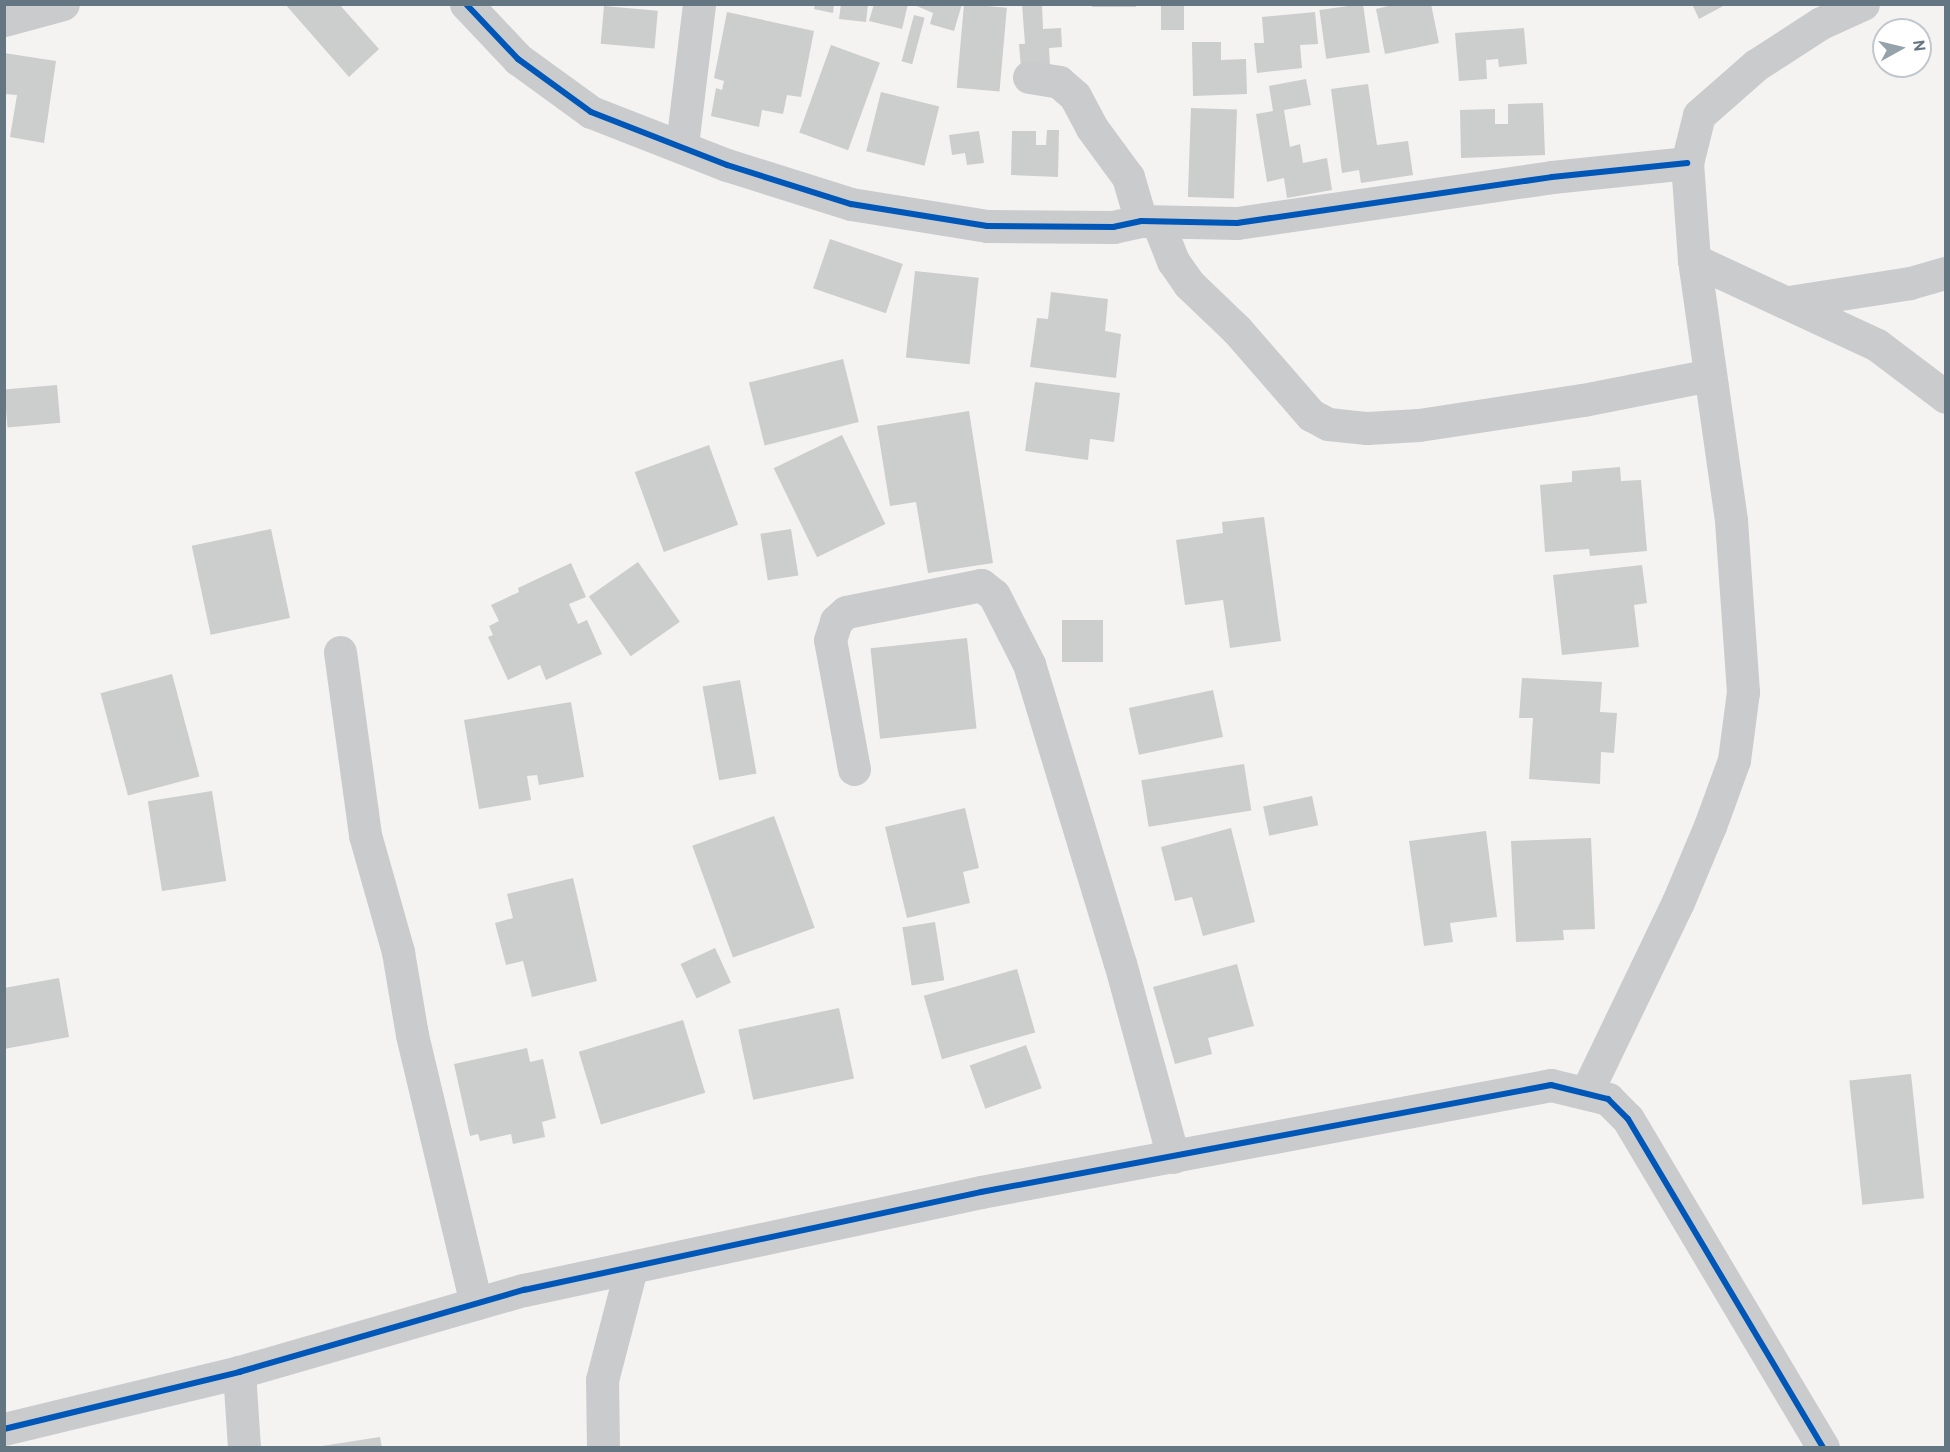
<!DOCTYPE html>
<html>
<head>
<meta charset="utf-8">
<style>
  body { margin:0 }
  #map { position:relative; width:1950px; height:1452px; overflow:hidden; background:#f4f3f2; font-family:Overpass,sans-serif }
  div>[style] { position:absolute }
  .building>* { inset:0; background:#cccdcd; transform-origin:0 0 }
  .minor>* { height:33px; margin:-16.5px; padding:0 16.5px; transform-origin:16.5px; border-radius:16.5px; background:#cacbcc }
  .cycleway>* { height:6px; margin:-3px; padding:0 3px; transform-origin:3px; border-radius:3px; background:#0057b8 }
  span { translate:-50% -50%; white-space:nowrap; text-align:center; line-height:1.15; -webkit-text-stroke:6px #fff; paint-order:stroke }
  .frame { position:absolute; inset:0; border:6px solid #647681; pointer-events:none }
  .north { position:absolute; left:1872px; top:18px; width:60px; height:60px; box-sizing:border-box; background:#fff; border:2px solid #c1c8cd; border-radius:50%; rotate:82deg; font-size:16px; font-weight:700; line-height:24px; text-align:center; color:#647681 }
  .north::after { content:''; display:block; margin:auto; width:21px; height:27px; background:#96a2a9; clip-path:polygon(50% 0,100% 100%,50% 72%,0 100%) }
</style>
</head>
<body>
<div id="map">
  <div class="building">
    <div style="clip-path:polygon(285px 4px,339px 4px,379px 49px,349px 77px)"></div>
    <div style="clip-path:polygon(815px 4px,834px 4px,833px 13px,814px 9px)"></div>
    <div style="clip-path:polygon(841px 4px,868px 4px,866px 22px,839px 19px)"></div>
    <div style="clip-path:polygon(874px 4px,908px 4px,902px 29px,869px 21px)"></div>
    <div style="clip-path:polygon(912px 4px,962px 4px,954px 31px,930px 24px,933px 13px)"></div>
    <div style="left:964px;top:4px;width:43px;height:84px;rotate:5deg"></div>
    <div style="clip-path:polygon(1022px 4px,1042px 4px,1043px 29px,1061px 28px,1062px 47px,1049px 48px,1050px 66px,1021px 68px,1019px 44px,1025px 44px)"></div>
    <div style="left:1092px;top:4px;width:44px;height:3px"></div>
    <div style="left:1161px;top:4px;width:23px;height:26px"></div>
    <div style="left:1363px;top:4px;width:49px;height:44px;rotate:82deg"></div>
    <div style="clip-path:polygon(1396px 4px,1431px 4px,1439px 43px,1385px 54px,1376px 9px)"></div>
    <div style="clip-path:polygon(1692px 4px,1727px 4px,1699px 19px)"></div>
    <div style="left:604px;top:6px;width:54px;height:38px;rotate:5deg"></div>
    <div style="clip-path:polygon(727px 12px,814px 31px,801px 97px,787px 95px,783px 114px,762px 110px,759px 127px,711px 116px,716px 88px,722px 90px,724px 81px,714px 78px)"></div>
    <div style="clip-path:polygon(1315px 12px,1318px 44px,1300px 45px,1302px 68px,1257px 73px,1254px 43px,1264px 43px,1262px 17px)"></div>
    <div style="left:914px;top:15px;width:11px;height:48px;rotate:15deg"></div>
    <div style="clip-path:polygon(1524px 28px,1527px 64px,1499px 67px,1498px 59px,1486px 60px,1487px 79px,1459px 81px,1455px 33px)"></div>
    <div style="clip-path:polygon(1192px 42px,1221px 42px,1221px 60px,1246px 59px,1247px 94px,1193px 96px)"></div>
    <div style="left:831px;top:45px;width:52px;height:93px;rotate:20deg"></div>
    <div style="clip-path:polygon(4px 53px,56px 61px,44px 143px,10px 137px,17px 95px,4px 94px)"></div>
    <div style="clip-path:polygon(1306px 79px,1311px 105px,1284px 110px,1290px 147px,1300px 144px,1303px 163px,1327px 158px,1332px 190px,1287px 198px,1284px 178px,1267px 182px,1256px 114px,1273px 111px,1269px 86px)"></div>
    <div style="clip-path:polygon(1368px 84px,1377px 145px,1408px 141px,1413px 175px,1361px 183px,1359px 170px,1342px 173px,1331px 89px)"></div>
    <div style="left:881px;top:92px;width:60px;height:61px;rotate:14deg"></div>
    <div style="clip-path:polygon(1543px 103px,1545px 155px,1461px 158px,1460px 110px,1495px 109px,1495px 124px,1508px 124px,1508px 104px)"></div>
    <div style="left:1191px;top:108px;width:46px;height:89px;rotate:2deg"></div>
    <div style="clip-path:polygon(1047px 130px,1059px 130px,1058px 177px,1011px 175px,1012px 131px,1036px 131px,1036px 145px,1046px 145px)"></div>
    <div style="clip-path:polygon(979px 131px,984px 163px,967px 165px,965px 153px,952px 155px,949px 135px)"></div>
    <div style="left:830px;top:239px;width:77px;height:52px;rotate:19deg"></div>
    <div style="left:915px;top:271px;width:64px;height:87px;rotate:6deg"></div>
    <div style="clip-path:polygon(1051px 292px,1108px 299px,1105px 331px,1121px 334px,1116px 378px,1030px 367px,1037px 318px,1048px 319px)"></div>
    <div style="left:843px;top:359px;width:65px;height:97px;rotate:76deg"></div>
    <div style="clip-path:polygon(1035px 382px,1120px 393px,1114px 442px,1090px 439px,1088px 460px,1025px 451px)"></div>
    <div style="left:57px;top:385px;width:38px;height:53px;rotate:85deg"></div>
    <div style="clip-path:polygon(969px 411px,993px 563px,928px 573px,916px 502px,890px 506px,877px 426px)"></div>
    <div style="left:842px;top:435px;width:99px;height:76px;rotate:64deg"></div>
    <div style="left:709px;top:445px;width:85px;height:79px;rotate:70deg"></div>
    <div style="clip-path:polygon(1620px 467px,1621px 481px,1641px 480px,1647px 551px,1590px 556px,1589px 549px,1545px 552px,1540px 485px,1572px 482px,1572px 471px)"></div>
    <div style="clip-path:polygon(1264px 517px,1281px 641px,1230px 648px,1223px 600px,1185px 605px,1176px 540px,1223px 533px,1222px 522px)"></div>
    <div style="left:271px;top:529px;width:91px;height:81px;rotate:78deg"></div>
    <div style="left:791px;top:529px;width:47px;height:31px;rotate:81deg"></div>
    <div style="left:638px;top:562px;width:73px;height:60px;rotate:55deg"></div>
    <div style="clip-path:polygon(571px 563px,586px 597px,569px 604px,578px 624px,587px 620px,602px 654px,546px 680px,540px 665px,508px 680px,488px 637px,493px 635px,489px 626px,499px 621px,491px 605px,519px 592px,518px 588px)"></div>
    <div style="clip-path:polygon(1642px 565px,1647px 603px,1634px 605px,1639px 647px,1562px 655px,1553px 575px)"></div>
    <div style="left:1062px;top:620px;width:41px;height:42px"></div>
    <div style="left:967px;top:638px;width:91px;height:97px;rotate:84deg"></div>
    <div style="left:172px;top:674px;width:106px;height:74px;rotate:75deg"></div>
    <div style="clip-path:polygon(1522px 678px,1602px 682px,1600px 712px,1617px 713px,1614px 753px,1601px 752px,1600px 784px,1529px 779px,1533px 718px,1519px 718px)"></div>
    <div style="left:740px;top:680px;width:95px;height:38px;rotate:80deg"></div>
    <div style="left:1213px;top:690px;width:48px;height:86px;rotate:78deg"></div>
    <div style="clip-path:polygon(571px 702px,584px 777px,539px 785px,537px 775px,527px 776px,531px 800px,479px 809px,464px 720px)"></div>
    <div style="left:1244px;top:764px;width:47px;height:104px;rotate:81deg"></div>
    <div style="left:212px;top:791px;width:91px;height:65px;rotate:81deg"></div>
    <div style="left:1312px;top:796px;width:30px;height:50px;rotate:78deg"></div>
    <div style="clip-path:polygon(965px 808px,979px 868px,963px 872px,970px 903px,907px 918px,885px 827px)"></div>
    <div style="left:774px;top:816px;width:119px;height:87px;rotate:70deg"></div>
    <div style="clip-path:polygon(1231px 828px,1255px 922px,1203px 936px,1192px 897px,1175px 901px,1161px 847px)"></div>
    <div style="clip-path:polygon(1486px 831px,1497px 917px,1450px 923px,1453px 942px,1424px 946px,1409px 841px)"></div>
    <div style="clip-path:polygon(1591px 838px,1595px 929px,1563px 930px,1564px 940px,1516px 942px,1511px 841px)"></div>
    <div style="clip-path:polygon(573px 878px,597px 981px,532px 997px,523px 961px,506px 965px,495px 923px,513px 918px,507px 894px)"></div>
    <div style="left:935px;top:922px;width:59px;height:33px;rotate:81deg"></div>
    <div style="left:715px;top:948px;width:38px;height:38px;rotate:65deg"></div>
    <div style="clip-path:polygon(1237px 964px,1254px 1026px,1208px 1038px,1212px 1054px,1175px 1064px,1153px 987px)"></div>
    <div style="left:1017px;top:969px;width:66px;height:97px;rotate:74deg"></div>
    <div style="clip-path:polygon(59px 978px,69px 1037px,4px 1049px,4px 988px)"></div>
    <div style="left:839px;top:1008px;width:72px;height:103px;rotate:78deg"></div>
    <div style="left:683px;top:1020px;width:76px;height:109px;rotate:73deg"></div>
    <div style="left:1026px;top:1045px;width:46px;height:60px;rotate:70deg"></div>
    <div style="clip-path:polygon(527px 1048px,530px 1062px,543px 1059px,556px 1118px,542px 1122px,545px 1137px,513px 1144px,511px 1134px,480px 1141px,478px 1134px,470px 1136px,454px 1064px)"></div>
    <div style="left:1911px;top:1074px;width:125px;height:62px;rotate:84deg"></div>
    <div style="clip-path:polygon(380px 1437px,382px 1448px,322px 1448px,322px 1446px)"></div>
  </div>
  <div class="minor">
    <div style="left:466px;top:4px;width:76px;rotate:46.6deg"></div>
    <div style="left:518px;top:59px;width:90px;rotate:36deg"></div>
    <div style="left:591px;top:112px;width:146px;rotate:21.3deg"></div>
    <div style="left:727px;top:165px;width:130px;rotate:17.5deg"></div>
    <div style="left:851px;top:204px;width:138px;rotate:9.2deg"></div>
    <div style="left:987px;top:226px;width:126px;rotate:0.5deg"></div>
    <div style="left:1113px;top:227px;width:29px;rotate:-12deg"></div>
    <div style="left:1141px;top:221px;width:96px;rotate:1.2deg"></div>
    <div style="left:1237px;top:223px;width:318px;rotate:-8.3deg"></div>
    <div style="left:1552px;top:177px;width:136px;rotate:-5.9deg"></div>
    <div style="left:4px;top:20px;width:61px;rotate:-15.2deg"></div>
    <div style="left:1029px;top:77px;width:30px;rotate:9deg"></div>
    <div style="left:1059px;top:82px;width:21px;rotate:41deg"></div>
    <div style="left:1075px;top:96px;width:36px;rotate:62deg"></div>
    <div style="left:1092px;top:128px;width:61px;rotate:53.7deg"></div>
    <div style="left:1128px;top:177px;width:46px;rotate:73.5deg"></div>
    <div style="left:682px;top:145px;width:142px;rotate:-83.1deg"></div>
    <div style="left:1158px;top:223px;width:41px;rotate:68.5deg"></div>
    <div style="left:1173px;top:261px;width:28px;rotate:55deg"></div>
    <div style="left:1189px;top:284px;width:66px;rotate:43.8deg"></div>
    <div style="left:1237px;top:330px;width:113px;rotate:49deg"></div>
    <div style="left:1311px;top:415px;width:19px;rotate:28deg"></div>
    <div style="left:1328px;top:424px;width:39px;rotate:6deg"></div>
    <div style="left:1367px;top:428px;width:52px;rotate:-3.3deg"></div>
    <div style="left:1419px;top:425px;width:166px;rotate:-8.7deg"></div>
    <div style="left:1583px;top:400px;width:129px;rotate:-11.1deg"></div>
    <div style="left:1694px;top:260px;width:202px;rotate:24.9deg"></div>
    <div style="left:1877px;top:345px;width:86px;rotate:37deg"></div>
    <div style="left:1789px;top:302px;width:122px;rotate:-8.9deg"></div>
    <div style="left:1910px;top:283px;width:37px;rotate:-16deg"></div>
    <div style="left:340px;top:652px;width:185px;rotate:82.2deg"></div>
    <div style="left:365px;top:835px;width:122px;rotate:74.2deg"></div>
    <div style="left:398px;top:952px;width:84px;rotate:80.4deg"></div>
    <div style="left:412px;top:1035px;width:276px;rotate:76.6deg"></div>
    <div style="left:854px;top:769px;width:131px;rotate:-100.5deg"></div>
    <div style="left:830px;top:640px;width:20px;rotate:-72deg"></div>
    <div style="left:836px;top:621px;width:13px;rotate:-42deg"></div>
    <div style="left:846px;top:612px;width:138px;rotate:-11.3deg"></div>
    <div style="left:981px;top:585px;width:16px;rotate:38deg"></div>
    <div style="left:994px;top:595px;width:77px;rotate:63.1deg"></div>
    <div style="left:1029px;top:664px;width:313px;rotate:73.1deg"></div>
    <div style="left:1120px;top:963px;width:201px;rotate:74.7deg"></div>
    <div style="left:1587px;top:1091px;width:210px;rotate:-64.3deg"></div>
    <div style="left:1678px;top:902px;width:82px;rotate:-67.2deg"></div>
    <div style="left:1710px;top:826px;width:70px;rotate:-70deg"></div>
    <div style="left:1734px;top:760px;width:69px;rotate:-82.5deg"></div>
    <div style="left:1743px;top:692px;width:172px;rotate:-94deg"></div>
    <div style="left:1731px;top:520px;width:263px;rotate:-98.1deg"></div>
    <div style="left:1694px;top:260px;width:97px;rotate:-94.1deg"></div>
    <div style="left:1687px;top:163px;width:49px;rotate:-76deg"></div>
    <div style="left:1699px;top:115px;width:76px;rotate:-41.3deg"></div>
    <div style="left:1756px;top:65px;width:77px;rotate:-32.9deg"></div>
    <div style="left:1821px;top:23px;width:46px;rotate:-24.3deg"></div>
    <div style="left:239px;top:1372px;width:76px;rotate:86.2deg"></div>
    <div style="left:4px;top:1429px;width:242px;rotate:-13.6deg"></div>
    <div style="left:239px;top:1372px;width:297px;rotate:-16.1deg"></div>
    <div style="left:524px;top:1290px;width:467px;rotate:-12.1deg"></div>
    <div style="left:981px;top:1192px;width:580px;rotate:-10.63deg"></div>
    <div style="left:1551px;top:1085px;width:59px;rotate:13.8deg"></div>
    <div style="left:1608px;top:1099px;width:28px;rotate:45deg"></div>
    <div style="left:1628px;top:1119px;width:382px;rotate:59.3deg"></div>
    <div style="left:603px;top:1448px;width:68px;rotate:-90.8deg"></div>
    <div style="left:602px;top:1380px;width:115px;rotate:-75.4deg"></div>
  </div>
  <div class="cycleway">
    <div style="left:466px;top:4px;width:76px;rotate:46.6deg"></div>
    <div style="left:518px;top:59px;width:90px;rotate:36deg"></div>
    <div style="left:591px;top:112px;width:146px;rotate:21.3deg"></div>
    <div style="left:727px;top:165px;width:130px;rotate:17.5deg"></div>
    <div style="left:851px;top:204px;width:138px;rotate:9.2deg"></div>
    <div style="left:987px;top:226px;width:126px;rotate:0.5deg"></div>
    <div style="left:1113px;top:227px;width:29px;rotate:-12deg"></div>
    <div style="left:1141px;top:221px;width:96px;rotate:1.2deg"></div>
    <div style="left:1237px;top:223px;width:318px;rotate:-8.3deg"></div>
    <div style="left:1552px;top:177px;width:136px;rotate:-5.9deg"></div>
    <div style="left:4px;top:1429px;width:242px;rotate:-13.6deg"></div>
    <div style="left:239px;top:1372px;width:297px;rotate:-16.1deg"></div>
    <div style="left:524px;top:1290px;width:467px;rotate:-12.1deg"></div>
    <div style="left:981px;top:1192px;width:580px;rotate:-10.63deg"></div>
    <div style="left:1551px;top:1085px;width:59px;rotate:13.8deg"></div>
    <div style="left:1608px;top:1099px;width:28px;rotate:45deg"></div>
    <div style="left:1628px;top:1119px;width:382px;rotate:59.3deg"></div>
  </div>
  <div class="frame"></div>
  <div class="north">N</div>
</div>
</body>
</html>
